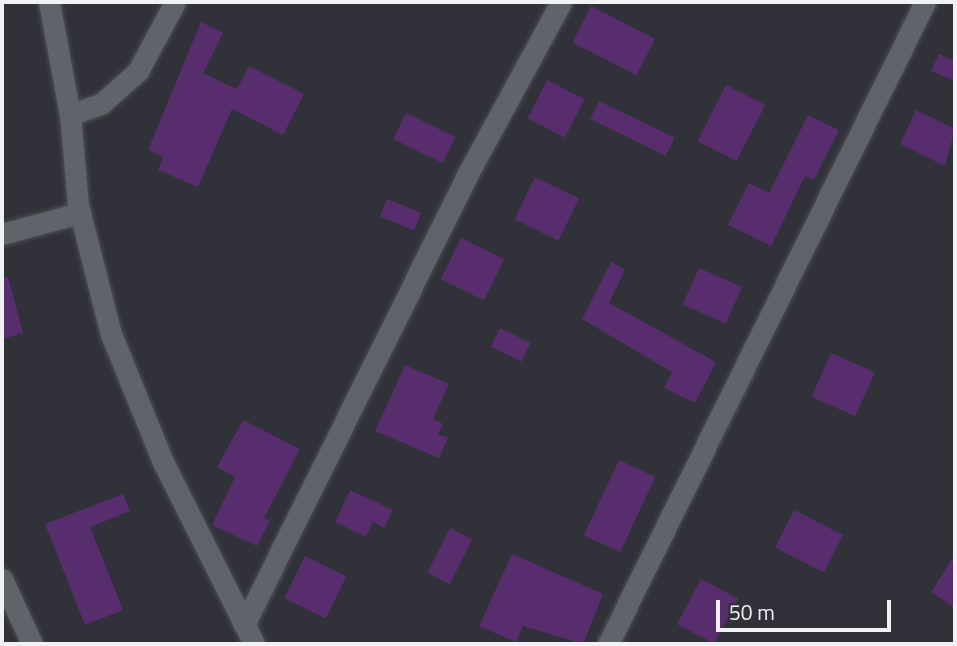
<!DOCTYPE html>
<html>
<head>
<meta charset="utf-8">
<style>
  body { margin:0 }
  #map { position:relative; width:957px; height:646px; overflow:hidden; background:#313239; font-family:"Titillium Web",sans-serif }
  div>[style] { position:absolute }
  .building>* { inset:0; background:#582d6d; transform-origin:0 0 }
  .roads { filter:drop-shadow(0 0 2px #4d4e53) drop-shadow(0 0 2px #4d4e53) }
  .street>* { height:21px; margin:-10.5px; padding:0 10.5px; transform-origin:10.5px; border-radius:10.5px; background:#61636b }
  span { translate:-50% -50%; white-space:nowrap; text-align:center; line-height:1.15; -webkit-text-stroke:6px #313239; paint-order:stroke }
  .frame { position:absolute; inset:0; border:4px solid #f1f2f6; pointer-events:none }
  .scale { position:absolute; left:716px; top:600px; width:175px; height:32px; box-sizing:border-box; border:4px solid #f1f2f6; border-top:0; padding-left:9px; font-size:21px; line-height:24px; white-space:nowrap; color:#f1f2f6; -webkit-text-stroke:5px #313239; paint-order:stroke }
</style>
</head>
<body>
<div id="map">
  <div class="building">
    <div style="left:591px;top:6px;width:72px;height:41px;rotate:27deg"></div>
    <div style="clip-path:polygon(201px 22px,223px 33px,203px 73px,237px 89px,249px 66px,304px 94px,283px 135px,232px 109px,198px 187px,158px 170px,163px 157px,148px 150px)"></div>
    <div style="clip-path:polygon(939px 54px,955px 61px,955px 81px,931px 71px)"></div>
    <div style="left:547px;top:80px;width:42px;height:43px;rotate:27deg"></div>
    <div style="left:726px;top:85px;width:44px;height:63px;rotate:27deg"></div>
    <div style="left:599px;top:101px;width:84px;height:20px;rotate:26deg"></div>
    <div style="clip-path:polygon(916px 110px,955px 129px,945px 166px,900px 144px)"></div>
    <div style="left:406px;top:113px;width:55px;height:29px;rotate:26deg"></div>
    <div style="clip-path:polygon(808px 115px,839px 130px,814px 180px,805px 176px,771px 246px,728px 225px,749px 183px,769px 193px)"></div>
    <div style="left:535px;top:177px;width:49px;height:47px;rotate:26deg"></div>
    <div style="left:387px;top:199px;width:37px;height:19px;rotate:22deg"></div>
    <div style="left:461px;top:238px;width:48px;height:46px;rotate:26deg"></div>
    <div style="clip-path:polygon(611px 262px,625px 270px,609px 303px,716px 362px,695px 403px,664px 388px,672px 372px,582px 319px)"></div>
    <div style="left:699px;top:268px;width:47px;height:40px;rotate:24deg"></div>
    <div style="clip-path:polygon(8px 277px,23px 333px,2px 339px,2px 278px)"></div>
    <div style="left:500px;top:328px;width:34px;height:21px;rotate:26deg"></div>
    <div style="left:831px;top:353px;width:48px;height:48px;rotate:24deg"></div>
    <div style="clip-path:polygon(405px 365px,449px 384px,433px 419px,443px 424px,438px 434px,448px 438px,439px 458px,375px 431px)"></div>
    <div style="clip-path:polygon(243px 420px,300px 449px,264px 518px,270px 521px,257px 546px,212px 525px,235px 477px,217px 467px)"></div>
    <div style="left:619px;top:460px;width:40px;height:83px;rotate:25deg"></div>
    <div style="clip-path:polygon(350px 490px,393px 510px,384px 528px,373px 522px,366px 537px,335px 522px)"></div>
    <div style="clip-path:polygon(123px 494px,130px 511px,90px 527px,123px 610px,85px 625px,45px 524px)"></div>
    <div style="left:794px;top:510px;width:55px;height:42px;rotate:27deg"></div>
    <div style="left:450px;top:528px;width:25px;height:50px;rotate:27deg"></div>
    <div style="clip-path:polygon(512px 554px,603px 594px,583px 644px,523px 626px,516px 642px,479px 626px)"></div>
    <div style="clip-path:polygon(955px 554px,955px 608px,931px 592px)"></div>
    <div style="left:305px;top:556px;width:46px;height:47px;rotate:26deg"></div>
    <div style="left:701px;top:579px;width:42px;height:51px;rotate:28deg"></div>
  </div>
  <div class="roads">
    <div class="street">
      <div style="left:49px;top:2px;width:115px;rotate:79.5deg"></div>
      <div style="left:70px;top:115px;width:90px;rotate:84.9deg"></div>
      <div style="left:78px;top:205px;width:133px;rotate:75.7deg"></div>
      <div style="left:111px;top:334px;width:138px;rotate:67.9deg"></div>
      <div style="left:163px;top:462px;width:203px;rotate:63.4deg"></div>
      <div style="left:70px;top:115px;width:33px;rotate:-20deg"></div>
      <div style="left:101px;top:104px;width:50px;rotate:-41.7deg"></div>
      <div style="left:138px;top:71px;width:78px;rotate:-61.8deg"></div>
      <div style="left:2px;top:234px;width:81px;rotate:-15.1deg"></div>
      <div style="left:2px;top:579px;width:72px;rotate:65.2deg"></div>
      <div style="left:244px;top:625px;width:498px;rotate:-63.6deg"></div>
      <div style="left:465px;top:179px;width:201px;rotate:-61.5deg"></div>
      <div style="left:608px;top:644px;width:716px;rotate:-63.72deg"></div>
    </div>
  </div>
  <div class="frame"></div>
  <div class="scale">50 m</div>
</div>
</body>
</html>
